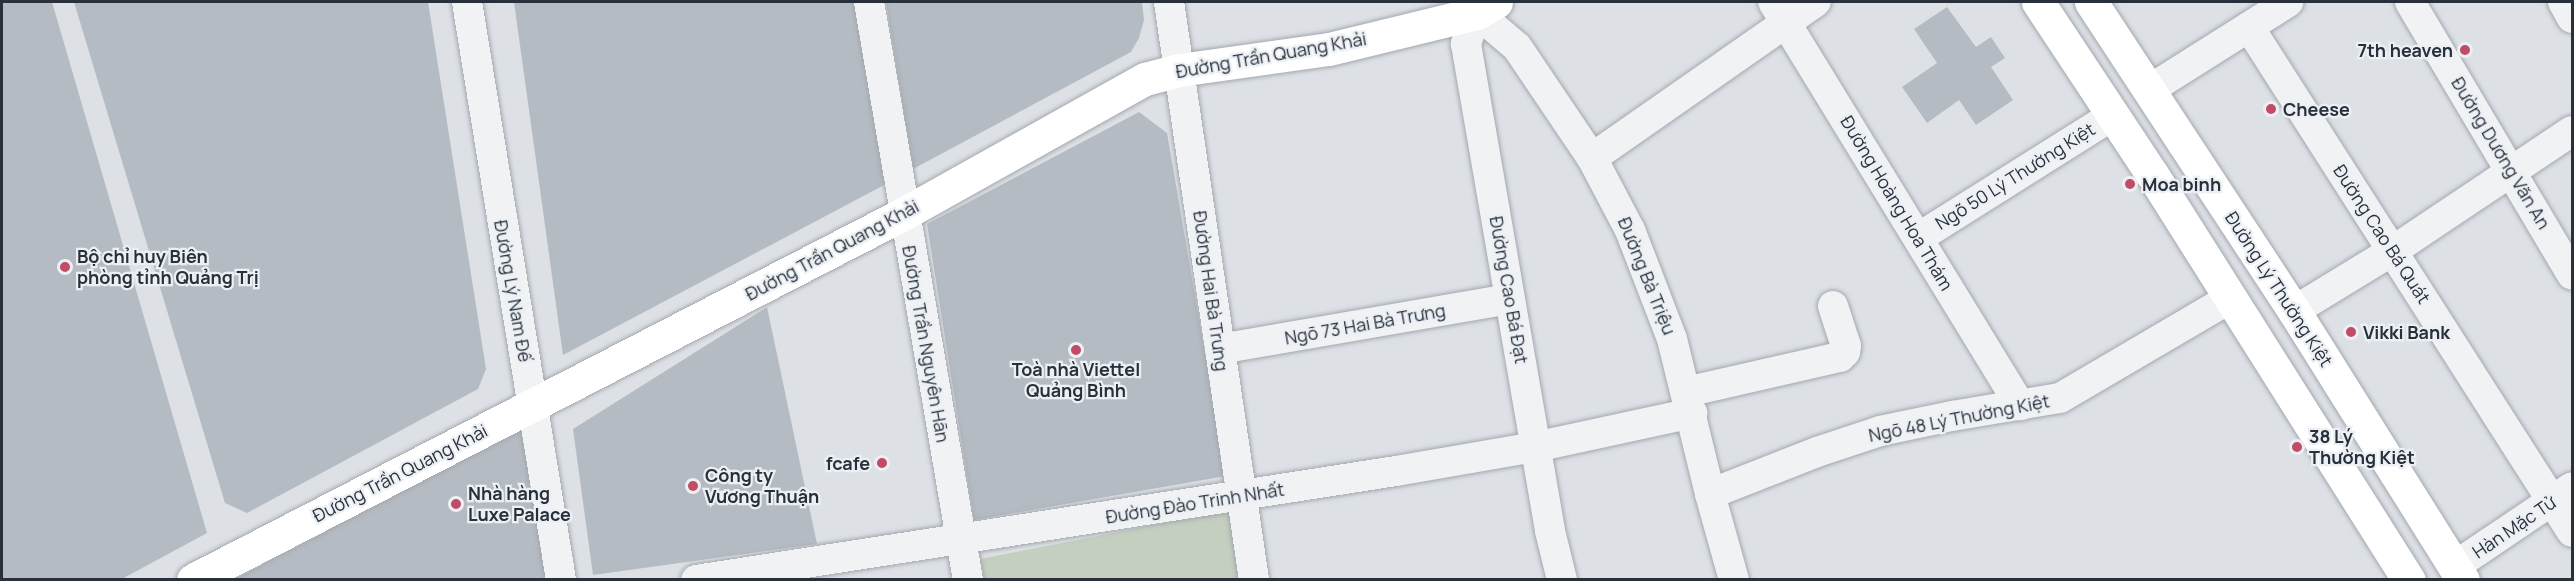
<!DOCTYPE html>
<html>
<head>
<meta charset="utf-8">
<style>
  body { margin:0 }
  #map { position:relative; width:2574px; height:581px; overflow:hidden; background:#dde1e6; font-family:Manrope,sans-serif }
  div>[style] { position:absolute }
  .green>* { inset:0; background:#c4cfbf }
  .building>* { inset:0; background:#b5bbc2 }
  .roads { filter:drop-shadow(0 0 2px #a3a8af) drop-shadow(0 0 2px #a3a8af) }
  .minor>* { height:30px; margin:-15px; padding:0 15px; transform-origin:15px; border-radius:15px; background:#f0f2f4 }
  .major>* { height:33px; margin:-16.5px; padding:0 16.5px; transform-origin:16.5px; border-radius:16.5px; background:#fff }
  .dots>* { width:16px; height:16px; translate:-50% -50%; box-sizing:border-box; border:3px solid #ecf0f4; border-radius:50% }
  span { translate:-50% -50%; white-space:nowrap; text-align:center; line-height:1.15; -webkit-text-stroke:4.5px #ecf0f4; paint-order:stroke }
  .poi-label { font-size:18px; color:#28303b; font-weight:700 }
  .right { translate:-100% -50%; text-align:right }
  .left { translate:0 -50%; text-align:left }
  .street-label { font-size:18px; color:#28303b }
  .frame { position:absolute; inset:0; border:3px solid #28303b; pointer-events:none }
</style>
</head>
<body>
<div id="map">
  <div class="green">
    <div style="clip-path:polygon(1230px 510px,1240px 579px,984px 579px,980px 559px)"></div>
  </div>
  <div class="building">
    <div style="clip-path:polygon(2px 2px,52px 2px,207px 533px,120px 580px,2px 580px)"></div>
    <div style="clip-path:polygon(74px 2px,428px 2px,486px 369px,478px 389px,247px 513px,225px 503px)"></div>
    <div style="clip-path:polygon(514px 2px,856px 2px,886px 184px,563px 355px)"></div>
    <div style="clip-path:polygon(886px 2px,1142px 2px,1144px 20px,1139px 38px,1131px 52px,913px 169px)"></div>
    <div style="clip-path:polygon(1947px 7px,1976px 47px,1991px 37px,2005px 58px,1991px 67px,2013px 100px,1976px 125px,1959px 100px,1927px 123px,1902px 87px,1937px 63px,1914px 29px)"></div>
    <div style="clip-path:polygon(1139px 112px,1167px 133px,1226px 476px,974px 520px,927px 224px)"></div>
    <div style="clip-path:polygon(767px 307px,817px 544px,593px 575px,573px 429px)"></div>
    <div style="clip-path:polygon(523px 428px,548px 580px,233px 580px)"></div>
  </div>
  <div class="roads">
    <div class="minor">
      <div style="left:467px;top:2px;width:586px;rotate:80.76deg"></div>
      <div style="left:869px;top:2px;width:586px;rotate:80.28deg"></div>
      <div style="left:1169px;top:2px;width:584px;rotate:81.63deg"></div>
      <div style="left:1475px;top:2px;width:11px;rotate:80deg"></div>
      <div style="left:1477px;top:13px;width:33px;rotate:110deg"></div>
      <div style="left:1466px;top:44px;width:494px;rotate:80.2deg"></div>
      <div style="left:1550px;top:531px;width:50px;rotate:76.2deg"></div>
      <div style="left:1773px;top:2px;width:473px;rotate:58.5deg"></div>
      <div style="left:2410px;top:2px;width:317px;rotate:59.3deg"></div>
      <div style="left:2563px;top:2px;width:18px;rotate:61deg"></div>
      <div style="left:1477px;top:13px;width:52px;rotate:40.4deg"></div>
      <div style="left:1517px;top:47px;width:134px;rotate:56deg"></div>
      <div style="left:1592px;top:158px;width:81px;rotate:62.2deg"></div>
      <div style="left:1630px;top:230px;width:117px;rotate:68.9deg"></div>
      <div style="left:1672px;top:339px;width:160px;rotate:76.2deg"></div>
      <div style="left:1710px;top:494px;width:89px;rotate:74.4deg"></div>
      <div style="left:2249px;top:27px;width:599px;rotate:57.4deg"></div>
      <div style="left:2149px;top:90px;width:165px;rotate:-32.3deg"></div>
      <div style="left:1592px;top:158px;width:273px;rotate:-34.9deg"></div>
      <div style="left:1918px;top:238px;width:231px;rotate:-32.2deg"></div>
      <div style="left:2294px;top:311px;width:117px;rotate:-31.4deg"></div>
      <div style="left:2394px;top:250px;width:214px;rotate:-33.8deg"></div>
      <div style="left:1220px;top:349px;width:294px;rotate:-9.8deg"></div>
      <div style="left:1686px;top:392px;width:158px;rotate:-12.8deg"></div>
      <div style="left:1840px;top:357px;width:7px;rotate:-45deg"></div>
      <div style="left:1845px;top:352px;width:6px;rotate:-81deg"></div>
      <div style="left:1846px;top:346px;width:42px;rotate:-108deg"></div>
      <div style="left:1710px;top:494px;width:115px;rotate:-21.4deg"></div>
      <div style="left:1817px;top:452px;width:66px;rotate:-18.4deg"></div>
      <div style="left:1880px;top:431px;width:74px;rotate:-11.8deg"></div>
      <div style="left:1952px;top:416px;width:109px;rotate:-9.5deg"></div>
      <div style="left:2060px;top:398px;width:196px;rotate:-30.4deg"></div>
      <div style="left:2455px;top:566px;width:141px;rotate:-34deg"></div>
      <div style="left:696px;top:580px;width:708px;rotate:-8.85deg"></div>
      <div style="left:1396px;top:471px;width:141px;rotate:-9.8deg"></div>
      <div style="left:1535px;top:447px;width:161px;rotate:-12.2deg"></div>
    </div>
    <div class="major">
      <div style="left:2038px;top:2px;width:206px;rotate:56.5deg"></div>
      <div style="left:2152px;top:174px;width:481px;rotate:57.7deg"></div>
      <div style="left:2091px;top:2px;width:370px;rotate:56.7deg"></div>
      <div style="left:2294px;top:311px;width:318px;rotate:57.9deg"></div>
      <div style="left:193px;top:580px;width:799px;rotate:-27.27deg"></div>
      <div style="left:903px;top:214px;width:277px;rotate:-29.2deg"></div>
      <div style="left:1145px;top:79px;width:35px;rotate:-15deg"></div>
      <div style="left:1179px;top:70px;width:151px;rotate:-8deg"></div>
      <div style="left:1329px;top:49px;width:152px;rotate:-13.7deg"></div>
      <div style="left:1477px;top:13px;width:22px;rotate:-30deg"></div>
    </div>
  </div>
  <div class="dots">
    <div style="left:2465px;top:50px;background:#c14c65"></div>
    <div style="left:2271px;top:109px;background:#c14c65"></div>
    <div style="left:2130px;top:184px;background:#c14c65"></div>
    <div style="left:65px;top:267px;background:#c14c65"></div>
    <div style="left:2351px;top:332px;background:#c14c65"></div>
    <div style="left:1076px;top:350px;background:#c14c65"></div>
    <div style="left:2297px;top:447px;background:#c14c65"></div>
    <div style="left:882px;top:463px;background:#c14c65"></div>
    <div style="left:693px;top:486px;background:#c14c65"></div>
    <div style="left:456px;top:504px;background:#c14c65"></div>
  </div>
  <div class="poi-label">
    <span class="right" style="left:2453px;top:50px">7th heaven</span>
    <span class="left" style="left:2283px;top:109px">Cheese</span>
    <span class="left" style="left:2142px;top:184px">Moa binh</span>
    <span class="left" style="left:77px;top:267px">Bộ chỉ huy Biên<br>phòng tỉnh Quảng Trị</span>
    <span class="left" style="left:2363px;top:332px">Vikki Bank</span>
    <span style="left:1076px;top:380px">Toà nhà Viettel<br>Quảng Bình</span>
    <span class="left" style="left:2309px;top:447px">38 Lý<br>Thường Kiệt</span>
    <span class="right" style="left:870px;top:463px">fcafe</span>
    <span class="left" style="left:705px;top:486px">Công ty<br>Vương Thuận</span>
    <span class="left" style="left:468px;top:504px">Nhà hàng<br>Luxe Palace</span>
  </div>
  <div class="street-label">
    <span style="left:1271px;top:55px;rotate:-10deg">Đường Trần Quang Khải</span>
    <span style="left:2501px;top:153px;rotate:59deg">Đường Dương Văn An</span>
    <span style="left:2015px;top:176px;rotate:-32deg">Ngõ 50 Lý Thường Kiệt</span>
    <span style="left:1897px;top:203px;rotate:59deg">Đường Hoàng Hoa Thám</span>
    <span style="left:2382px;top:234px;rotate:57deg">Đường Cao Bá Quát</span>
    <span style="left:832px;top:250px;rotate:-28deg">Đường Trần Quang Khải</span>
    <span style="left:1647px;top:276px;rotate:68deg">Đường Bà Triệu</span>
    <span style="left:2279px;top:289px;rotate:57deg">Đường Lý Thường Kiệt</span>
    <span style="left:1509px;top:290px;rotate:80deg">Đường Cao Bá Đạt</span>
    <span style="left:513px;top:291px;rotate:80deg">Đường Lý Nam Đế</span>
    <span style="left:1211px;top:291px;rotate:82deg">Đường Hai Bà Trưng</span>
    <span style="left:1365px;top:324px;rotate:-10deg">Ngõ 73 Hai Bà Trưng</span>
    <span style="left:926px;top:344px;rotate:80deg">Đường Trần Nguyên Hãn</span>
    <span style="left:1959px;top:418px;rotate:-11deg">Ngõ 48 Lý Thường Kiệt</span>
    <span style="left:400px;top:473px;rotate:-27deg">Đường Trần Quang Khải</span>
    <span style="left:1195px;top:503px;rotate:-9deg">Đường Đào Trinh Nhất</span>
    <span style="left:2514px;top:527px;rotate:-34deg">Hàn Mặc Tử</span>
  </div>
  <div class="frame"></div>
</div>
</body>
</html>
